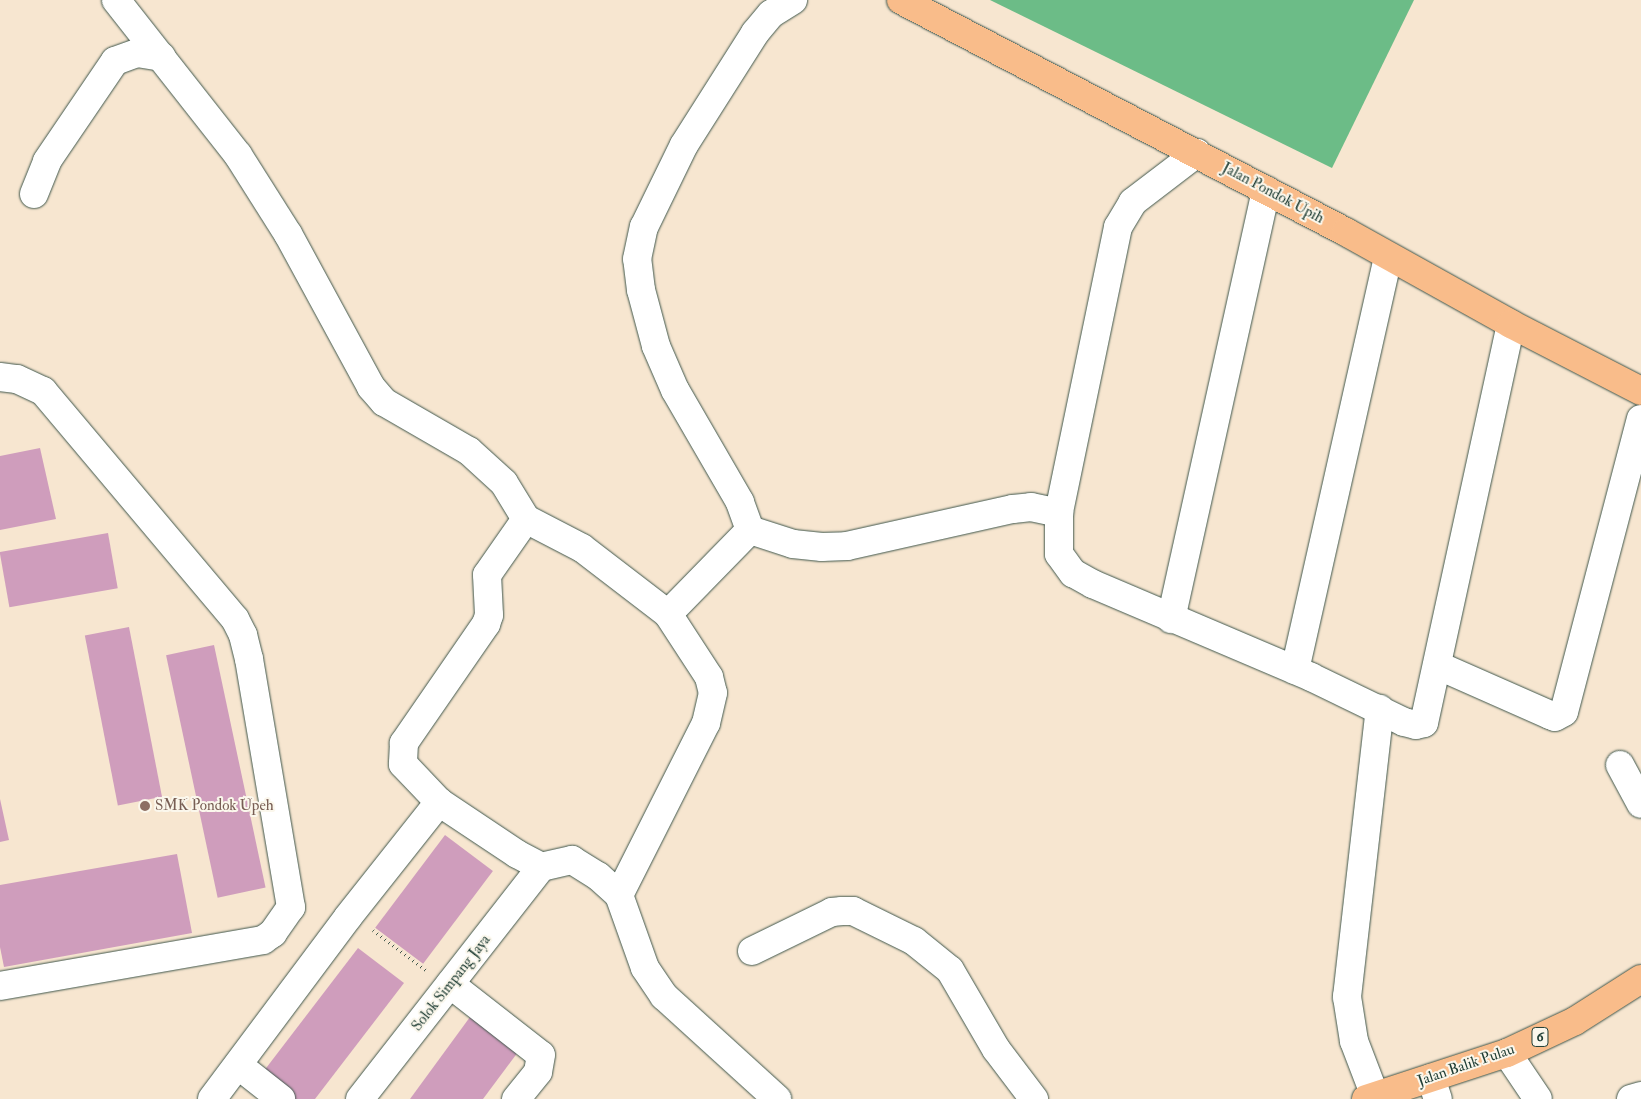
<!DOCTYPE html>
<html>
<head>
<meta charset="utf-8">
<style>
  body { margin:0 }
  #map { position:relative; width:1641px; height:1099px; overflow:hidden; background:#f7e6d0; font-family:"IM FELL Double Pica",serif }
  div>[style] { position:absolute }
  .forest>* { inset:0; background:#6cbc87 }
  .building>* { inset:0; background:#cf9dbc; transform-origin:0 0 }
  .path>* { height:3px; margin-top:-1.5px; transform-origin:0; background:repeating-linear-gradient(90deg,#3f564b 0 1px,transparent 0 5px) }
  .roads { filter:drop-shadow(0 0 1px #3f564b) drop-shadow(0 0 1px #3f564b) }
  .minor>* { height:28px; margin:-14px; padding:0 14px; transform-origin:14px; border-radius:14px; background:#fff }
  .major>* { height:28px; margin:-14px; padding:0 14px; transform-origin:14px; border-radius:14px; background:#f9bc8a }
  .dots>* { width:14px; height:14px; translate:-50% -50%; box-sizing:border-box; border:2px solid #fbf7ec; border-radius:50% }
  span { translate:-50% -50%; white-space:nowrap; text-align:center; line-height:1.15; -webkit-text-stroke:4px #fbf7ec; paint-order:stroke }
  .shield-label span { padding:1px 4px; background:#fbf7ec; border:1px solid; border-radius:4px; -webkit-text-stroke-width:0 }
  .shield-label { font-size:14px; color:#1f3d34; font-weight:700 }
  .street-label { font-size:15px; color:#1f3d34 }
  .education-label { font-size:15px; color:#785e54 }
  .left { translate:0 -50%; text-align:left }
</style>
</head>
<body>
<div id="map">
  <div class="forest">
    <i style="clip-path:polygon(990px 0,1414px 0,1332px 168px)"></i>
  </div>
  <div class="building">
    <i style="clip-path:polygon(40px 448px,56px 519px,0 530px,0 456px)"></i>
    <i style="left:108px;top:533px;width:56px;height:110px;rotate:80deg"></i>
    <i style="left:129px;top:627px;width:173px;height:45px;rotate:79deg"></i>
    <i style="left:214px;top:645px;width:248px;height:49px;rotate:78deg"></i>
    <i style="clip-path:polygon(0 799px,9px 840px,0 842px)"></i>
    <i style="left:445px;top:835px;width:60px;height:116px;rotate:37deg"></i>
    <i style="clip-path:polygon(177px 854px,192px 933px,4px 967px,0 947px,0 885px)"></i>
    <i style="clip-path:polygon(358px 948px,404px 983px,315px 1099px,290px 1099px,260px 1076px)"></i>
    <i style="clip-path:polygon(470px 1017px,518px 1052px,483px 1099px,410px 1099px)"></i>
  </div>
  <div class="path">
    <i style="left:373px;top:930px;width:66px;rotate:37deg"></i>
  </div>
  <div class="roads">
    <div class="minor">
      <i style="left:116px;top:0;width:197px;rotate:51.8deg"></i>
      <i style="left:238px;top:155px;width:93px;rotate:57.7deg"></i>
      <i style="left:288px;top:234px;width:174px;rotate:61.5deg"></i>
      <i style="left:371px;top:387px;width:20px;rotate:49deg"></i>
      <i style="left:384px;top:402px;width:98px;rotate:30deg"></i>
      <i style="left:469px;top:451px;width:47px;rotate:42.4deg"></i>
      <i style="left:504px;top:483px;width:42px;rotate:58.6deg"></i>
      <i style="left:526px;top:519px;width:63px;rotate:27.4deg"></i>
      <i style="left:582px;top:548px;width:108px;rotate:37.5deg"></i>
      <i style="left:668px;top:614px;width:75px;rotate:56.9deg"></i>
      <i style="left:709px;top:677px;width:16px;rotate:76deg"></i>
      <i style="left:713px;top:693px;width:31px;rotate:103deg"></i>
      <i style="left:706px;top:723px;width:193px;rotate:116.8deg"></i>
      <i style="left:1197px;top:153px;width:81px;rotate:142.6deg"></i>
      <i style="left:1133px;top:202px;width:29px;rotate:121deg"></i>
      <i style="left:1118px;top:227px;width:292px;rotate:101.7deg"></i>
      <i style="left:1059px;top:513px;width:41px;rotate:90deg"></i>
      <i style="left:1059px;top:554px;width:24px;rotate:54deg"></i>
      <i style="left:1073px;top:573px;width:23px;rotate:29deg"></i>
      <i style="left:1093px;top:584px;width:237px;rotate:23.1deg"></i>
      <i style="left:1311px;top:677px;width:103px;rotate:25.8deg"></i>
      <i style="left:1404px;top:722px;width:12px;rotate:14deg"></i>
      <i style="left:1416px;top:725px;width:8px;rotate:-14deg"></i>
      <i style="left:1424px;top:723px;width:408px;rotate:-77.7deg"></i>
      <i style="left:34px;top:194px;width:35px;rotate:-68deg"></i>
      <i style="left:47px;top:161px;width:121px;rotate:-55.8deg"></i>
      <i style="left:115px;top:61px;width:23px;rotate:-20deg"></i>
      <i style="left:137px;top:53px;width:25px;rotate:9deg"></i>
      <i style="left:0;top:377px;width:17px;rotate:7deg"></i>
      <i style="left:17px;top:379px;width:29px;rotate:25deg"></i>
      <i style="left:43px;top:391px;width:298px;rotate:49.9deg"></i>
      <i style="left:235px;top:619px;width:18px;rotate:63deg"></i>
      <i style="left:243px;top:635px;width:25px;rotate:76deg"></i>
      <i style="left:249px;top:659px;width:252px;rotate:80.4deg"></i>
      <i style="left:291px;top:907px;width:32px;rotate:125deg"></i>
      <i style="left:273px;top:933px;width:12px;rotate:145deg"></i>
      <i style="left:263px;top:940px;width:267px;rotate:170.1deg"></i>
      <i style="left:526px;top:519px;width:68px;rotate:124.9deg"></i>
      <i style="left:487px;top:575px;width:40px;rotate:87.1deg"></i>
      <i style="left:489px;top:615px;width:9px;rotate:108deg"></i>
      <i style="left:486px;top:624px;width:145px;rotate:124.6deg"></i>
      <i style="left:404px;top:743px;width:21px;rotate:93deg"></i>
      <i style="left:403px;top:764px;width:52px;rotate:46.5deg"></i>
      <i style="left:439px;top:802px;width:94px;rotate:33.7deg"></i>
      <i style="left:517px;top:854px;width:27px;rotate:28deg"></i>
      <i style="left:541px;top:867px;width:32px;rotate:-13deg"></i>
      <i style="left:572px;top:860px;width:31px;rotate:32deg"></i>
      <i style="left:598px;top:876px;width:28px;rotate:42deg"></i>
      <i style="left:619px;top:895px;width:77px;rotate:70.4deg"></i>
      <i style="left:645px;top:968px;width:34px;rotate:56deg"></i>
      <i style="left:664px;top:996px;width:153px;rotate:42.3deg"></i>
      <i style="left:750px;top:530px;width:45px;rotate:18deg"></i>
      <i style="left:793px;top:544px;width:29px;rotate:6deg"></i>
      <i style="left:822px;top:547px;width:25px;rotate:-2deg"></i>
      <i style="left:847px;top:546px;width:170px;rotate:-12.6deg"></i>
      <i style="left:1013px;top:509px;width:18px;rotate:-6deg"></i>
      <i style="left:1031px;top:507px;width:29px;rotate:12deg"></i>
      <i style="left:668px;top:614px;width:117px;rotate:-45.7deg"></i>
      <i style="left:750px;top:530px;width:30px;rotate:-110deg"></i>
      <i style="left:740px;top:502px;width:129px;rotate:-120.1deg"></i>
      <i style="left:675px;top:390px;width:48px;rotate:-113.4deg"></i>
      <i style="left:656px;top:346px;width:58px;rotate:-105deg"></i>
      <i style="left:641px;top:290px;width:31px;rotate:-97deg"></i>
      <i style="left:637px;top:259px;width:33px;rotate:-78deg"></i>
      <i style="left:644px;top:227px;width:91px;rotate:-64deg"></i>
      <i style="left:684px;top:145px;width:133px;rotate:-57.6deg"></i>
      <i style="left:755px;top:33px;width:25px;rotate:-50deg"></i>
      <i style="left:771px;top:14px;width:26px;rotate:-32deg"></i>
      <i style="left:1171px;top:619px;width:439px;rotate:-77.5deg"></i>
      <i style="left:1439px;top:666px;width:121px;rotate:23.8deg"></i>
      <i style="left:1550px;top:715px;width:5px;rotate:22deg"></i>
      <i style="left:1555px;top:717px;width:10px;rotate:-29deg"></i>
      <i style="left:1564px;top:712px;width:303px;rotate:-75.3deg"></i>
      <i style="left:1295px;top:670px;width:423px;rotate:-77.3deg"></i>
      <i style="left:1620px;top:765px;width:44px;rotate:61.7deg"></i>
      <i style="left:752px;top:951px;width:89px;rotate:-26deg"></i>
      <i style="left:832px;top:912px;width:10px;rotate:-6deg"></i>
      <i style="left:842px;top:911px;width:11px"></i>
      <i style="left:853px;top:911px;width:68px;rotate:26.2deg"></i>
      <i style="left:914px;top:941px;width:46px;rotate:38.9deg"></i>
      <i style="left:950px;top:970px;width:91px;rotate:59.8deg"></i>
      <i style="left:996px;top:1049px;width:63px;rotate:52.8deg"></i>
      <i style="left:450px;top:984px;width:115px;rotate:38deg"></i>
      <i style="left:541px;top:1055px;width:17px;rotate:100deg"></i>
      <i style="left:538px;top:1072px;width:35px;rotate:129deg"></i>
      <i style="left:1507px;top:1053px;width:55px;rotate:56deg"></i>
      <i style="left:238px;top:1065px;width:55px;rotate:38.3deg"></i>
      <i style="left:1431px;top:1078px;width:22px;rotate:72deg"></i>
      <i style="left:1375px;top:1096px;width:59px;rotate:-110.9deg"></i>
      <i style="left:1354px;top:1041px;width:45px;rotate:-99deg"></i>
      <i style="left:1347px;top:997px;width:290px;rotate:-83.5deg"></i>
      <i style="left:212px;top:1099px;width:227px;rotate:-53.2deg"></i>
      <i style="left:348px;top:917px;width:147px;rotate:-51.6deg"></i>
      <i style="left:360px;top:1099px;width:294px;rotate:-52deg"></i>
      <i style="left:1631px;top:1099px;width:10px;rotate:-17deg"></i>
    </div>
    <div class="major">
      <i style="left:901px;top:0;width:502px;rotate:27.54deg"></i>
      <i style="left:1346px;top:232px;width:189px;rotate:29.1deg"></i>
      <i style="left:1511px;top:324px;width:146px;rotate:27.3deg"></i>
      <i style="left:1366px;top:1099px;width:148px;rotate:-18.1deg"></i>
      <i style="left:1507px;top:1053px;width:75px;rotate:-25.2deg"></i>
      <i style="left:1575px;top:1021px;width:78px;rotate:-32.5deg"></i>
    </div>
  </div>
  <div class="dots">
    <i style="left:145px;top:806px;background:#8d6e63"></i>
  </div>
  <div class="shield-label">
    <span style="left:1540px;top:1037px">6</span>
  </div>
  <div class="street-label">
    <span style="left:1273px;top:193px;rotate:28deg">Jalan Pondok Upih</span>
    <span style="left:451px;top:983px;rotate:-52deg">Solok Simpang Jaya</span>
    <span style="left:1466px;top:1065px;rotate:-19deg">Jalan Balik Pulau</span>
  </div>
  <div class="education-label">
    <span class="left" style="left:155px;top:806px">SMK Pondok Upeh</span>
  </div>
</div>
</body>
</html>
